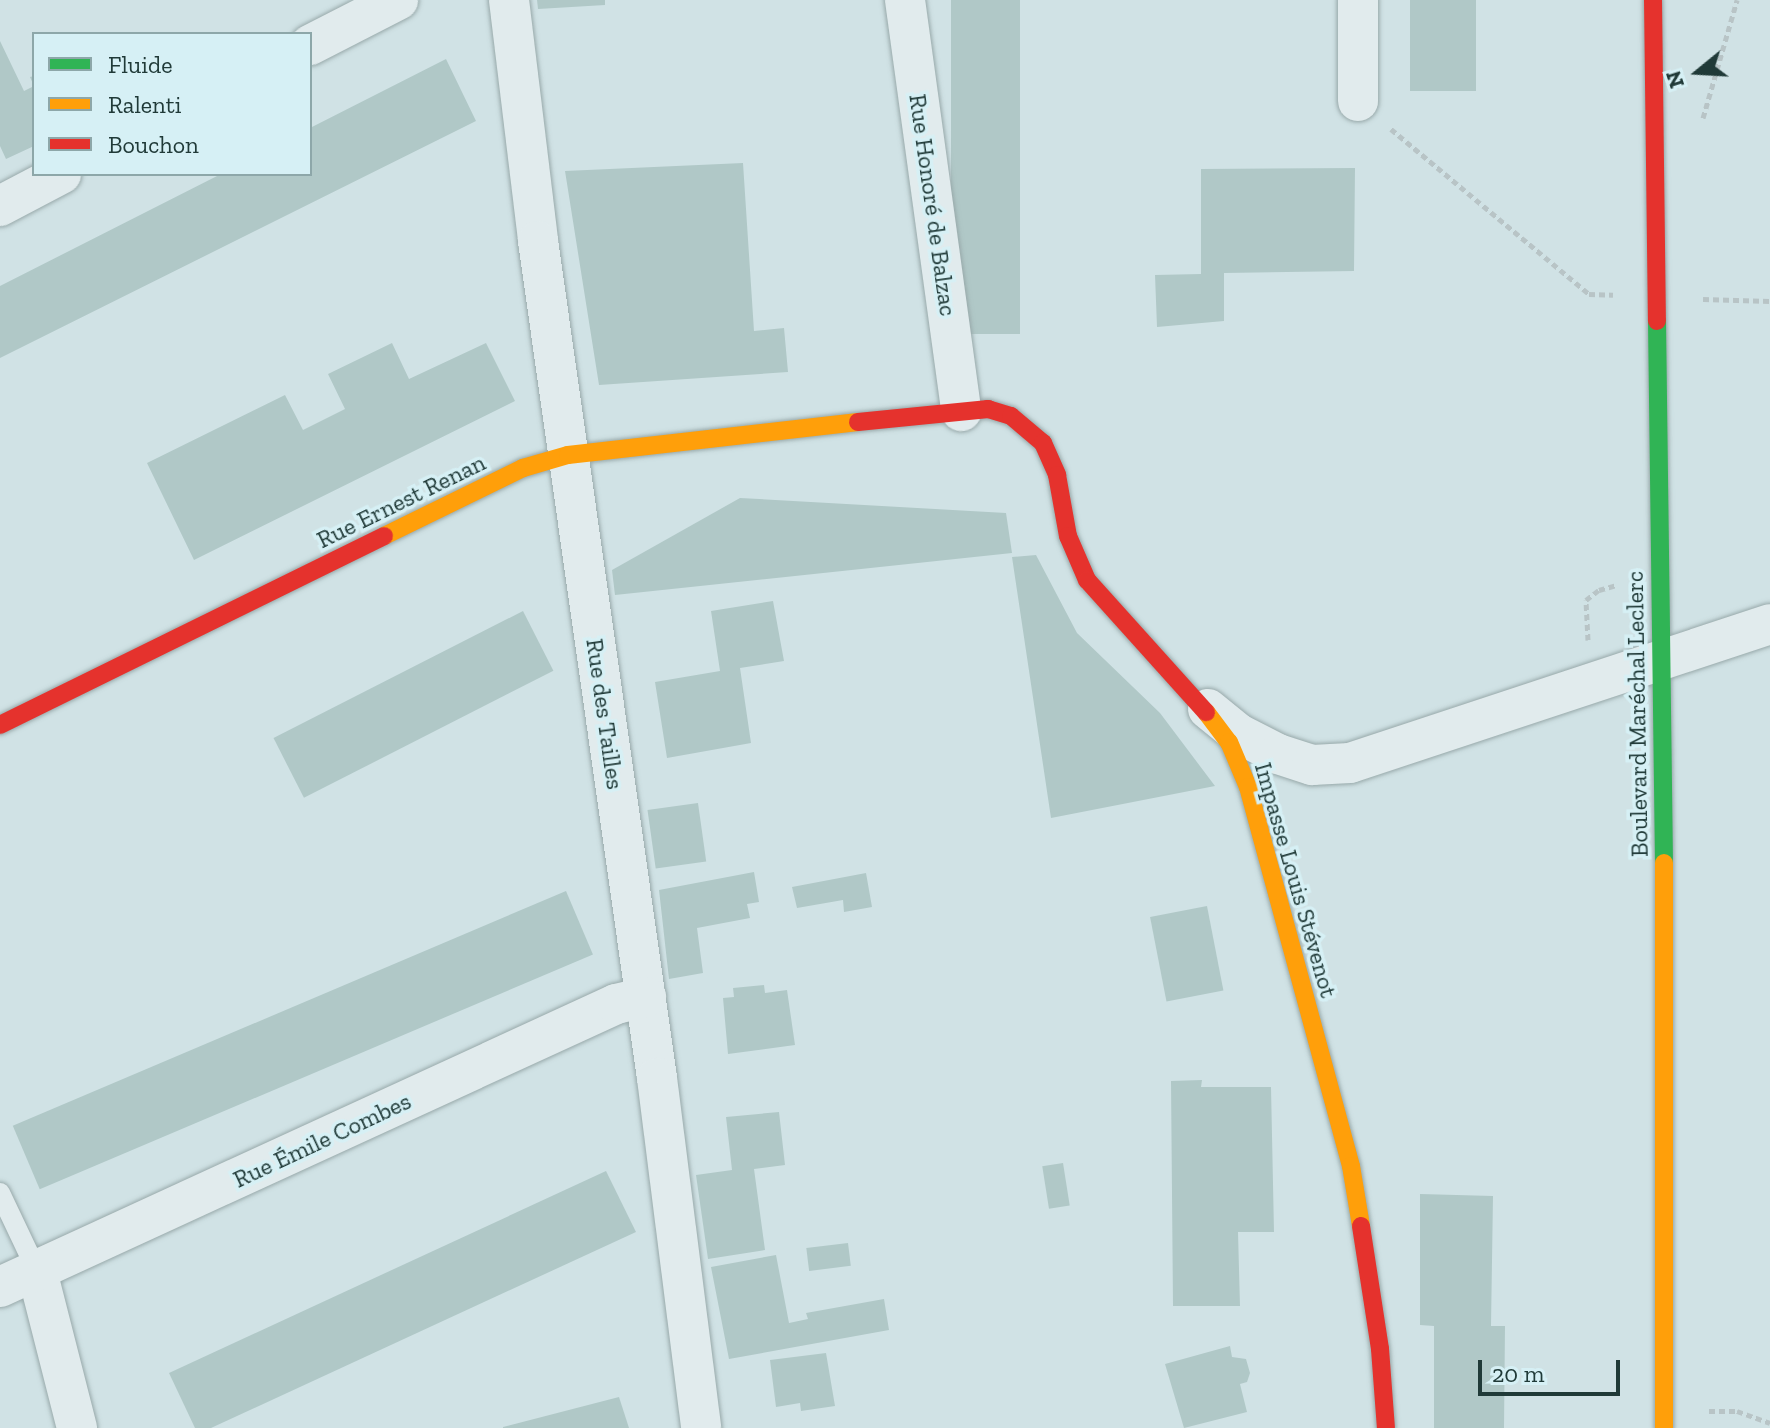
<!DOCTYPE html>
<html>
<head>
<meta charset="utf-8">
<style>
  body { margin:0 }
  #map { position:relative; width:1770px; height:1428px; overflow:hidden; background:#d0e2e5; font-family:"Zilla Slab",serif }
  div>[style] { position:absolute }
  .building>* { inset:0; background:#b0c8c7; transform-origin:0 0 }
  .path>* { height:5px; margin-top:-2.5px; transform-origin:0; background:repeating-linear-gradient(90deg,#b8c4c6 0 6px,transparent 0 10px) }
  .roads { filter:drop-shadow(0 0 2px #98a9aa) drop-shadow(0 0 2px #98a9aa) }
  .lane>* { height:20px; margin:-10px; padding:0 10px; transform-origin:10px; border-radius:10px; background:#e1ebed }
  .street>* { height:40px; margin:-20px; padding:0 20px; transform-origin:20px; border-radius:20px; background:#e1ebed }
  .fast>* { height:18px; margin:-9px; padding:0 9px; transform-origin:9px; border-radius:9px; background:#30b455 }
  .slow>* { height:18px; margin:-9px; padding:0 9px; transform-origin:9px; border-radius:9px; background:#ff9f0a }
  .jam>* { height:18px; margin:-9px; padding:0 9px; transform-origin:9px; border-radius:9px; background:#e5322d }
  span { translate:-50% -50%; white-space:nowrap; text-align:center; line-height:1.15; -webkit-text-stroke:7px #d6f0f5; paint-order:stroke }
  .street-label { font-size:24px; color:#203a38 }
  .legend { position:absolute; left:32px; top:32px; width:280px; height:144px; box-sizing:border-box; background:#d6f0f5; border:2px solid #8da7a9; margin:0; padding:10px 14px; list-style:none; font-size:24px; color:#203a38 }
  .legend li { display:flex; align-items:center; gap:16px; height:40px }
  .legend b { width:40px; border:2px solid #8da7a9 }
  .north { position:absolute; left:1658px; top:32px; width:80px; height:80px; -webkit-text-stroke:6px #d6f0f5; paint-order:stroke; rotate:252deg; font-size:22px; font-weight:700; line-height:32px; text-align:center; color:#203a38 }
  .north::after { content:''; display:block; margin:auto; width:28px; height:36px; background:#203a38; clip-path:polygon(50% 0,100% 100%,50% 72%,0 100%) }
  .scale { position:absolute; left:1478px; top:1360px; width:142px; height:36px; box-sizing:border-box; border:4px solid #203a38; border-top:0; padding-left:10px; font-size:24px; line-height:28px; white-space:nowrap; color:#203a38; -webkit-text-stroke:6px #d6f0f5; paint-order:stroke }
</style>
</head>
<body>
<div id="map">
  <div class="building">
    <i style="clip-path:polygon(537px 0,605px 0,605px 5px,538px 9px)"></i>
    <i style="left:951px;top:0;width:69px;height:334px"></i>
    <i style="left:1410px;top:0;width:66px;height:91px"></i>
    <i style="clip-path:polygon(0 41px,24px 91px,34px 86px,30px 77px,34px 76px,34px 146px,6px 159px,0 146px)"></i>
    <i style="clip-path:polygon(446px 59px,476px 121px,0 358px,0 286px,221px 174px,310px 174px,310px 128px)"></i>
    <i style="clip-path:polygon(743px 163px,754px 331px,784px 328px,788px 372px,599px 385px,565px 171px)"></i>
    <i style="clip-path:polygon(1355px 168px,1354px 271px,1224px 273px,1224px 321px,1157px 327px,1155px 275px,1201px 274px,1201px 169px)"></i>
    <i style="clip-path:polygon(392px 343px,409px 379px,486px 343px,515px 401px,194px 560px,147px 463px,285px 395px,303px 430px,345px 409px,328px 374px)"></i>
    <i style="clip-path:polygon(740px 498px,1006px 513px,1012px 553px,615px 595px,612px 570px)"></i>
    <i style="clip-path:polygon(1036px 555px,1077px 633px,1160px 713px,1215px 786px,1051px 818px,1012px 557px)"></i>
    <i style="clip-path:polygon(773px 601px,784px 661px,740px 668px,751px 743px,667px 758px,655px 682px,720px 671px,711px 611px)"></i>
    <i style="left:523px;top:611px;width:67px;height:280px;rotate:63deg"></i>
    <i style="left:698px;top:803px;width:59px;height:51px;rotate:82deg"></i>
    <i style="clip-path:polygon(754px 872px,759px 902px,747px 904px,750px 918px,697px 928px,703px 973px,669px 979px,659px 890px)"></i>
    <i style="clip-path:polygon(866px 873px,872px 907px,844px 912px,843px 900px,797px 908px,792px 887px)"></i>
    <i style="left:566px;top:891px;width:69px;height:601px;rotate:67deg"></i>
    <i style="left:1207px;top:906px;width:86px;height:58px;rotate:79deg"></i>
    <i style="clip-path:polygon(764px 985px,765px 993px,787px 990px,795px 1045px,728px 1054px,723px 998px,734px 997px,733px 988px)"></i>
    <i style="clip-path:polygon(1202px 1080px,1201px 1087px,1271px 1087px,1274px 1232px,1238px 1232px,1240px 1306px,1173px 1306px,1171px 1081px)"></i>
    <i style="clip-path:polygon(779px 1112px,785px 1165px,754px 1169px,765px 1250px,708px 1259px,696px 1175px,732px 1170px,726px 1117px)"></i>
    <i style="left:1063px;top:1163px;width:43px;height:21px;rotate:81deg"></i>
    <i style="clip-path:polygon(606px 1171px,636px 1232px,211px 1428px,195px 1428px,169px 1373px)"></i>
    <i style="clip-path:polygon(1420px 1194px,1493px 1196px,1491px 1326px,1505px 1326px,1504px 1428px,1434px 1428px,1434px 1326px,1420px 1325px)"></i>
    <i style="left:848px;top:1243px;width:23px;height:42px;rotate:83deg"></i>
    <i style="clip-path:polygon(776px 1255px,789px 1323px,808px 1319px,806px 1313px,884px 1299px,889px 1330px,729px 1359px,711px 1267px)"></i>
    <i style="clip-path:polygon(1230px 1346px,1232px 1357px,1246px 1359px,1250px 1373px,1247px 1382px,1240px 1384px,1247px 1412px,1184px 1428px,1165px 1364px)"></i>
    <i style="clip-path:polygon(826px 1353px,835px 1406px,801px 1411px,800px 1403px,776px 1407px,770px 1360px)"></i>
    <i style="clip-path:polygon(619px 1397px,629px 1428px,503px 1428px,503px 1427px)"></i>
  </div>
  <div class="path">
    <i style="left:1703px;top:118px;width:123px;rotate:-73.9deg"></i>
    <i style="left:1391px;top:129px;width:258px;rotate:39.8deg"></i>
    <i style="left:1589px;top:294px;width:24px;rotate:2deg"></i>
    <i style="left:1703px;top:299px;width:67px;rotate:1.7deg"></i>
    <i style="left:1588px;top:640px;width:40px;rotate:-92.9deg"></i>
    <i style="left:1586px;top:600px;width:16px;rotate:-38deg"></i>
    <i style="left:1599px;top:590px;width:18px;rotate:-16deg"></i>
    <i style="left:1709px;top:1411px;width:28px"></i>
    <i style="left:1737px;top:1411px;width:35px;rotate:20deg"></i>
  </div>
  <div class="roads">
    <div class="lane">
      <i style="left:0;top:1193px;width:86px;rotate:64.6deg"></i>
    </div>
    <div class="street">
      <i style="left:509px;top:0;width:243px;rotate:83.1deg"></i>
      <i style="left:538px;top:241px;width:845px;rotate:81.91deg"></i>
      <i style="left:657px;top:1078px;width:353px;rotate:82.8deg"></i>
      <i style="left:905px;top:0;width:415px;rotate:82.2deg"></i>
      <i style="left:310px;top:45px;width:99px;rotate:-27.1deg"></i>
      <i style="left:1358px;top:101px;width:101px;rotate:-90deg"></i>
      <i style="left:0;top:206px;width:69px;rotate:-27.7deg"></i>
      <i style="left:1208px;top:709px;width:40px;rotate:39deg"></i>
      <i style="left:1239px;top:734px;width:44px;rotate:27.1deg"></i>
      <i style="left:1278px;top:754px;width:36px;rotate:18deg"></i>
      <i style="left:1312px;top:765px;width:38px;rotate:-3deg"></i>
      <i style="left:1350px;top:763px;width:442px;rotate:-18.3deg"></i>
      <i style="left:37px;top:1271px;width:162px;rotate:75.7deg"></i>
      <i style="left:0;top:1287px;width:678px;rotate:-24.67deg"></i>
      <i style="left:616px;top:1004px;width:31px;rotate:-13deg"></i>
    </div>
    <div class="fast">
      <i style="left:1657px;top:321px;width:542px;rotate:89.26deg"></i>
    </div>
    <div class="slow">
      <i style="left:384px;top:536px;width:155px;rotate:-26.1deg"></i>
      <i style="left:523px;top:468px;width:47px;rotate:-16.1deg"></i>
      <i style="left:568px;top:455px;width:292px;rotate:-6.5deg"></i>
      <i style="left:1206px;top:712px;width:38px;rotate:53deg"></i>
      <i style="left:1229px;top:742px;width:49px;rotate:67.1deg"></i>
      <i style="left:1248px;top:787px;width:393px;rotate:74.8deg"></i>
      <i style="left:1351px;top:1166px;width:61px;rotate:80.5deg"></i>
      <i style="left:1664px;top:863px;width:565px;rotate:90deg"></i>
    </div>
    <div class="jam">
      <i style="left:1653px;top:0;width:321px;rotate:89.3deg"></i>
      <i style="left:858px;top:422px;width:131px;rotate:-5.7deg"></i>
      <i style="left:988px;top:409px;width:24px;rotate:17deg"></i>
      <i style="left:1011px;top:416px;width:42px;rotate:40.2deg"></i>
      <i style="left:1043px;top:443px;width:35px;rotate:66deg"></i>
      <i style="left:1057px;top:475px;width:62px;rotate:79.8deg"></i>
      <i style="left:1068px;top:536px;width:48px;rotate:66.6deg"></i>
      <i style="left:1087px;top:580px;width:178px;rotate:48deg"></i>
      <i style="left:0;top:725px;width:428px;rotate:-26.2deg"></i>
      <i style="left:1361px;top:1226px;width:124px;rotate:81.2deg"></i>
      <i style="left:1380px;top:1349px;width:79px;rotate:85.7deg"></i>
    </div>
  </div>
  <div class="street-label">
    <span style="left:933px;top:205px;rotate:82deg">Rue Honoré de Balzac</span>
    <span style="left:401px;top:501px;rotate:-26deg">Rue Ernest Renan</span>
    <span style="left:605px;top:714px;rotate:82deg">Rue des Tailles</span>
    <span style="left:1637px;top:714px;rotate:-91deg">Boulevard Maréchal Leclerc</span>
    <span style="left:1296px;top:880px;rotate:74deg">Impasse Louis Stévenot</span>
    <span style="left:322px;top:1140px;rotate:-25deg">Rue Émile Combes</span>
  </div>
  <ul class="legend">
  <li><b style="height:10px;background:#30b455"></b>Fluide</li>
  <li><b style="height:10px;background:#ff9f0a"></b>Ralenti</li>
  <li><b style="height:10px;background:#e5322d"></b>Bouchon</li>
  </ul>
  <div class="north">N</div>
  <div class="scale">20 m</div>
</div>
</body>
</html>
